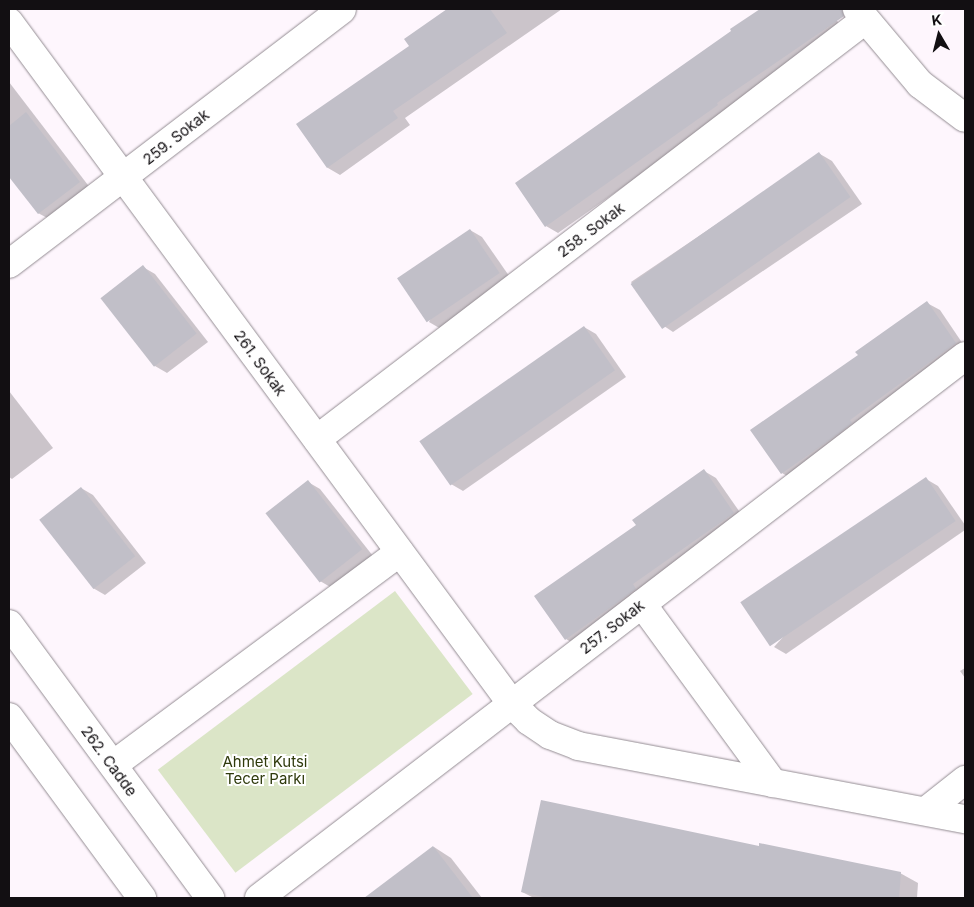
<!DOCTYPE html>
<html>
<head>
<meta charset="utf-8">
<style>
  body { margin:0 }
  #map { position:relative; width:974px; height:907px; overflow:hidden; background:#fef6fd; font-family:Inter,sans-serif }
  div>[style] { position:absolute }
  .green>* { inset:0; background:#dbe5c7; transform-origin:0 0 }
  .shadow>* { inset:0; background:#0003 }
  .building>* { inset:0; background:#c1bfc8; transform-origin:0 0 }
  .roads { filter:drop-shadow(0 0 1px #948d93) drop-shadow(0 0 1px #948d93) }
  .street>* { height:28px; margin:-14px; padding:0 14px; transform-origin:14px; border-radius:14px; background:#fff }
  .secondary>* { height:28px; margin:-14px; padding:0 14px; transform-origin:14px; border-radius:14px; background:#fff }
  span { translate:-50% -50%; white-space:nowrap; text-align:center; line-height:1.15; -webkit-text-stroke:4px #fff; paint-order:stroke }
  .street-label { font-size:15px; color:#120f12 }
  .park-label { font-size:15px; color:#2f3a0c }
  .frame { position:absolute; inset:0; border:10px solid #120f12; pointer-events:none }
  .north { position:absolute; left:914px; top:10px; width:50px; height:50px; -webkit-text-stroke:4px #fff; paint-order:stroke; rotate:352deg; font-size:14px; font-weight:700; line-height:20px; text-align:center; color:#120f12 }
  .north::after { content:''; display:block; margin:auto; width:18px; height:22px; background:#120f12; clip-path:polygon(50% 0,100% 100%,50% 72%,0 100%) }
</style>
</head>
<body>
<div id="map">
  <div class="green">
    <i style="left:395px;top:591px;width:129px;height:297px;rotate:53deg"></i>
  </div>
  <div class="shadow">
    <i style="clip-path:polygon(449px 9px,562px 9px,405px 118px,410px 125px,340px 175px,328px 168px,298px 125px,411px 46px,406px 39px)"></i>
    <i style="clip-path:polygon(762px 9px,829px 9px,844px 31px,558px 233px,546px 226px,733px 32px,732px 30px)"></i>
    <i style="clip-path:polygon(9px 82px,91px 189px,51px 220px,38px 213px,9px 175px)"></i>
    <i style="clip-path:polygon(820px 154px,832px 161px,862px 204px,673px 332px,661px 324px,631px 282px)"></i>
    <i style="clip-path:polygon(470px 230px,482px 237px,512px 280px,441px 329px,429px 322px)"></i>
    <i style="clip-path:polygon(143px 267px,155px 274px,208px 342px,167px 373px,155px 366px)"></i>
    <i style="clip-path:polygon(927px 303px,940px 310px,965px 347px,794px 480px,782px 473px,859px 355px)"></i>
    <i style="clip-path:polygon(584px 327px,596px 334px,626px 377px,463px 491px,451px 484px)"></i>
    <i style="clip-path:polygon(9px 391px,53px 448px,12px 479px,9px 477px)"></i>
    <i style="clip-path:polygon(704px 471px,716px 478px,746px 521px,578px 646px,566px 639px,637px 525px)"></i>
    <i style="clip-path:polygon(926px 479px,938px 486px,965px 525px,965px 530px,786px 654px,774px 647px)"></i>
    <i style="clip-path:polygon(308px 482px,320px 489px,373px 556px,332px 588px,320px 581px)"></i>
    <i style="clip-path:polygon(81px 488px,93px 495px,146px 563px,105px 595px,93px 588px)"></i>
    <i style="clip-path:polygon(965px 668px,965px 678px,960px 671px)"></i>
    <i style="clip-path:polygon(434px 847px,451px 858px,482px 898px,366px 898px)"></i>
    <i style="clip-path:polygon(760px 848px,900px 873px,918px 883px,917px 898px,534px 898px,522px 892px)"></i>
  </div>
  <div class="building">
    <i style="clip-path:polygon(447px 9px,490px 9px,507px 33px,393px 111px,398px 118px,327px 168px,296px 124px,409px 46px,404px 39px)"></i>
    <i style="clip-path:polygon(760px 9px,842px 9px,844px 16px,717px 103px,718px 105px,545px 227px,515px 183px,731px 31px,730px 29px)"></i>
    <i style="clip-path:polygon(26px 112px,80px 182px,38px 214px,9px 177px,9px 126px)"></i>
    <i style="left:819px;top:152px;width:55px;height:230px;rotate:55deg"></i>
    <i style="left:470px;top:229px;width:53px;height:88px;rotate:56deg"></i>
    <i style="left:143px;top:265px;width:87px;height:54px;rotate:52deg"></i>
    <i style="clip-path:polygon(927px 301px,956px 343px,850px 420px,852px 423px,841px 432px,781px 474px,750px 430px,858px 355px,855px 352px)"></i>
    <i style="left:584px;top:326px;width:54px;height:201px;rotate:55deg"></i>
    <i style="clip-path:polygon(704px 469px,734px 513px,633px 584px,636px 589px,565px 640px,534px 596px,636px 525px,632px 520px)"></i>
    <i style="left:926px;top:477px;width:53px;height:224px;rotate:56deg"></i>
    <i style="left:308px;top:480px;width:88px;height:54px;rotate:52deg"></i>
    <i style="left:81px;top:487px;width:88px;height:53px;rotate:52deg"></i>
    <i style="clip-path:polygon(541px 800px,759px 846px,759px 843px,901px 872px,899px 898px,548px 898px,521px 892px)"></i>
    <i style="clip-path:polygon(433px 846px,473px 898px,364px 898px)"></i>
  </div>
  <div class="roads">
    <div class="street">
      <i style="left:857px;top:9px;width:98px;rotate:50deg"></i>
      <i style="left:920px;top:84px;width:56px;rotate:37.1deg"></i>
      <i style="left:9px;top:22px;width:847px;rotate:53.59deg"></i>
      <i style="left:512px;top:704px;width:24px;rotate:45deg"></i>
      <i style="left:529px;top:721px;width:25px;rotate:34deg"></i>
      <i style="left:550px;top:735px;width:30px;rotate:21deg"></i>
      <i style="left:578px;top:746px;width:394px;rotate:10.7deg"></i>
      <i style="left:9px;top:264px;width:419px;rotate:-37.4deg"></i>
      <i style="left:317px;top:439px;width:690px;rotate:-37.4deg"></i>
      <i style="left:642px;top:604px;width:222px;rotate:53.8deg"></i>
      <i style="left:113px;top:765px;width:357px;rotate:-36.6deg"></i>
      <i style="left:926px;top:811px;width:50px;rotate:-38.5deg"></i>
      <i style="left:259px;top:898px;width:890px;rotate:-37.51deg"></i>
    </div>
    <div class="secondary">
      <i style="left:9px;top:624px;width:340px;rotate:53.7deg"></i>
      <i style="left:9px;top:717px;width:225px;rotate:53.7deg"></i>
    </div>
  </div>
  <div class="street-label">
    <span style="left:176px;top:137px;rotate:-38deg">259. Sokak</span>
    <span style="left:591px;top:230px;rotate:-37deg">258. Sokak</span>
    <span style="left:260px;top:363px;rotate:54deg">261. Sokak</span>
    <span style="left:612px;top:627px;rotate:-38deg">257. Sokak</span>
    <span style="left:109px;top:761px;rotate:54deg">262. Cadde</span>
  </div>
  <div class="park-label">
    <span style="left:265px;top:770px">Ahmet Kutsi<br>Tecer Parkı</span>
  </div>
  <div class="frame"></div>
  <div class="north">K</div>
</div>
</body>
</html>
